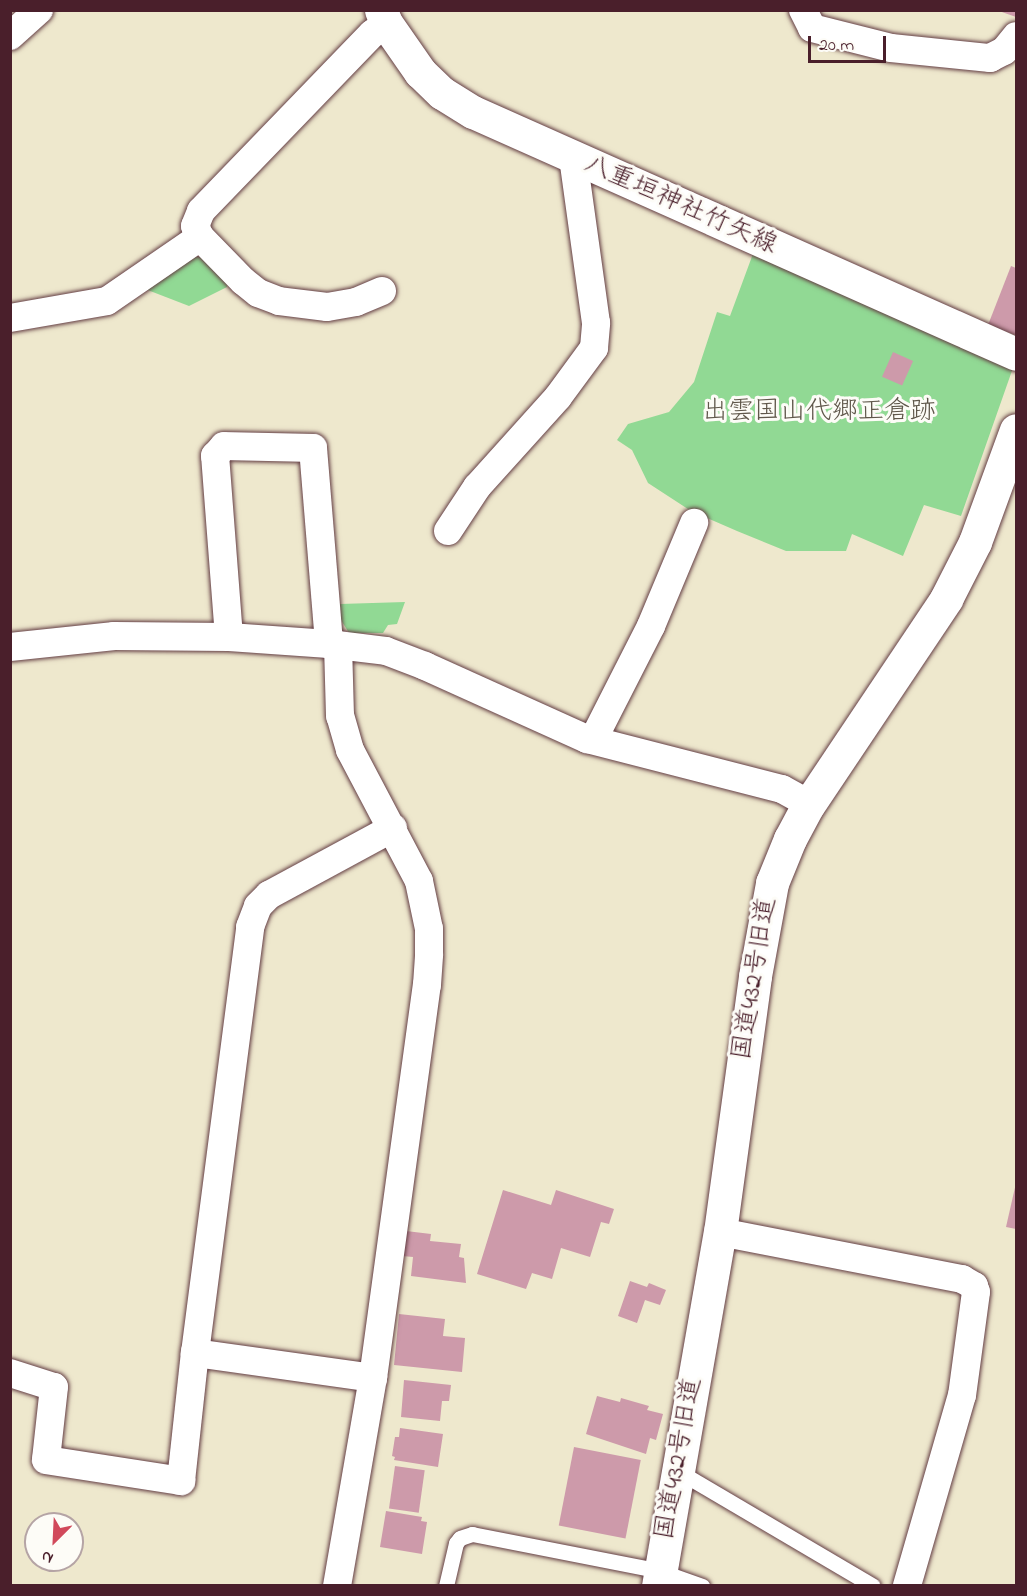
<!DOCTYPE html>
<html>
<head>
<meta charset="utf-8">
<style>
  body { margin:0 }
  #map { position:relative; width:1027px; height:1596px; overflow:hidden; background:#eee8cd; font-family:"Indie Flower","Klee One",sans-serif }
  div>[style] { position:absolute }
  .green>* { inset:0; background:#91d994 }
  .building>* { inset:0; background:#cd9aaa; transform-origin:0 0 }
  .roads { filter:drop-shadow(0 0 2px #633d43) drop-shadow(0 0 2px #633d43) }
  .service>* { height:15px; margin:-7.5px; padding:0 7.5px; transform-origin:7.5px; border-radius:7.5px; background:#fff }
  .minor>* { height:28px; margin:-14px; padding:0 14px; transform-origin:14px; border-radius:14px; background:#fff }
  .tertiary>* { height:33px; margin:-16.5px; padding:0 16.5px; transform-origin:16.5px; border-radius:16.5px; background:#fff }
  .secondary>* { height:33px; margin:-16.5px; padding:0 16.5px; transform-origin:16.5px; border-radius:16.5px; background:#fff }
  span { translate:-50% -50%; white-space:nowrap; text-align:center; line-height:1.15; -webkit-text-stroke:6px #fdfcf7; paint-order:stroke }
  .street-label { font-size:26px; color:#4a1f2b }
  .park-label { font-size:26px; color:#5f574a }
  .frame { position:absolute; inset:0; border:12px solid #4a1f2b; pointer-events:none }
  .north { position:absolute; left:24px; top:1512px; width:60px; height:60px; box-sizing:border-box; background:#fdfcf7; border:2px solid #b5a4a5; border-radius:50%; rotate:204deg; font-size:16px; font-weight:700; line-height:24px; text-align:center; color:#4a1f2b }
  .north::after { content:''; display:block; margin:auto; width:21px; height:27px; background:#d1495b; clip-path:polygon(50% 0,100% 100%,50% 72%,0 100%) }
  .scale { position:absolute; left:808px; top:36px; width:78px; height:27px; box-sizing:border-box; border:3px solid #4a1f2b; border-top:0; padding-left:8px; font-size:18px; line-height:21px; white-space:nowrap; color:#4a1f2b; -webkit-text-stroke:4px #fdfcf7; paint-order:stroke }
</style>
</head>
<body>
<div id="map">
  <div class="green">
    <i style="clip-path:polygon(754px 251px,1014px 365px,961px 516px,924px 505px,903px 556px,852px 534px,846px 551px,786px 551px,737px 531px,691px 511px,648px 483px,632px 450px,617px 440px,628px 424px,669px 412px,694px 382px,717px 312px,730px 316px)"></i>
    <i style="clip-path:polygon(193px 256px,208px 258px,228px 277px,227px 287px,189px 306px,145px 289px)"></i>
    <i style="clip-path:polygon(405px 602px,397px 624px,388px 625px,383px 633px,349px 633px,341px 620px,340px 604px)"></i>
  </div>
  <div class="building">
    <i style="clip-path:polygon(999px 10px,1016px 10px,1016px 17px,999px 11px)"></i>
    <i style="clip-path:polygon(1011px 266px,1016px 268px,1016px 335px,988px 325px)"></i>
    <i style="left:893px;top:352px;width:22px;height:27px;rotate:24deg"></i>
    <i style="clip-path:polygon(1016px 1183px,1016px 1229px,1006px 1227px)"></i>
    <i style="clip-path:polygon(503px 1190px,551px 1205px,556px 1190px,614px 1209px,609px 1224px,601px 1222px,590px 1257px,561px 1248px,552px 1279px,532px 1273px,526px 1289px,477px 1274px)"></i>
    <i style="clip-path:polygon(406px 1231px,431px 1234px,430px 1241px,461px 1244px,459px 1257px,464px 1258px,466px 1283px,411px 1276px,413px 1257px,402px 1256px)"></i>
    <i style="clip-path:polygon(630px 1281px,647px 1287px,649px 1283px,666px 1290px,660px 1305px,645px 1300px,637px 1323px,618px 1316px)"></i>
    <i style="clip-path:polygon(399px 1314px,445px 1319px,443px 1336px,465px 1338px,462px 1372px,394px 1365px)"></i>
    <i style="clip-path:polygon(404px 1380px,451px 1385px,449px 1401px,442px 1401px,440px 1421px,401px 1417px)"></i>
    <i style="clip-path:polygon(597px 1396px,620px 1402px,621px 1398px,649px 1406px,647px 1410px,663px 1414px,656px 1440px,650px 1438px,646px 1454px,586px 1434px)"></i>
    <i style="clip-path:polygon(400px 1428px,443px 1434px,438px 1467px,394px 1460px,395px 1457px,392px 1456px,395px 1437px,399px 1437px)"></i>
    <i style="left:574px;top:1447px;width:68px;height:80px;rotate:11deg"></i>
    <i style="left:395px;top:1466px;width:30px;height:43px;rotate:8deg"></i>
    <i style="clip-path:polygon(386px 1511px,422px 1517px,421px 1521px,427px 1522px,422px 1554px,380px 1547px)"></i>
  </div>
  <div class="roads">
    <div class="service">
      <i style="left:678px;top:1471px;width:226px;rotate:30.5deg"></i>
      <i style="left:446px;top:1586px;width:44px;rotate:-76.9deg"></i>
      <i style="left:456px;top:1543px;width:6px;rotate:-51deg"></i>
      <i style="left:460px;top:1538px;width:13px;rotate:-18deg"></i>
      <i style="left:472px;top:1534px;width:192px;rotate:11.1deg"></i>
      <i style="left:660px;top:1571px;width:45px;rotate:19.7deg"></i>
    </div>
    <div class="minor">
      <i style="left:803px;top:10px;width:20px;rotate:63deg"></i>
      <i style="left:812px;top:28px;width:81px;rotate:14.2deg"></i>
      <i style="left:891px;top:48px;width:100px;rotate:5.8deg"></i>
      <i style="left:990px;top:58px;width:16px;rotate:-27deg"></i>
      <i style="left:1004px;top:51px;width:19px;rotate:-51deg"></i>
      <i style="left:10px;top:36px;width:39px;rotate:-42deg"></i>
      <i style="left:382px;top:291px;width:28px;rotate:157deg"></i>
      <i style="left:356px;top:302px;width:29px;rotate:170deg"></i>
      <i style="left:327px;top:307px;width:48px;rotate:-172.9deg"></i>
      <i style="left:279px;top:301px;width:22px;rotate:-159deg"></i>
      <i style="left:258px;top:293px;width:19px;rotate:-141deg"></i>
      <i style="left:243px;top:281px;width:62px;rotate:-134.3deg"></i>
      <i style="left:200px;top:237px;width:12px;rotate:-114deg"></i>
      <i style="left:195px;top:226px;width:16px;rotate:-68deg"></i>
      <i style="left:201px;top:211px;width:246px;rotate:-46deg"></i>
      <i style="left:372px;top:34px;width:18px;rotate:-38deg"></i>
      <i style="left:10px;top:318px;width:98px;rotate:-9.9deg"></i>
      <i style="left:107px;top:301px;width:113px;rotate:-34.5deg"></i>
      <i style="left:448px;top:531px;width:53px;rotate:-56.6deg"></i>
      <i style="left:477px;top:487px;width:121px;rotate:-48deg"></i>
      <i style="left:558px;top:397px;width:61px;rotate:-53.7deg"></i>
      <i style="left:594px;top:348px;width:25px;rotate:-85deg"></i>
      <i style="left:596px;top:323px;width:167px;rotate:-97.9deg"></i>
      <i style="left:229px;top:637px;width:182px;rotate:-94.4deg"></i>
      <i style="left:215px;top:456px;width:13px;rotate:-48deg"></i>
      <i style="left:224px;top:446px;width:89px;rotate:1.3deg"></i>
      <i style="left:313px;top:448px;width:197px;rotate:85.3deg"></i>
      <i style="left:10px;top:647px;width:105px;rotate:-6deg"></i>
      <i style="left:114px;top:636px;width:115px;rotate:0.5deg"></i>
      <i style="left:229px;top:637px;width:100px;rotate:4deg"></i>
      <i style="left:329px;top:644px;width:57px;rotate:7deg"></i>
      <i style="left:386px;top:651px;width:42px;rotate:21deg"></i>
      <i style="left:425px;top:666px;width:178px;rotate:24.3deg"></i>
      <i style="left:587px;top:739px;width:201px;rotate:14.4deg"></i>
      <i style="left:782px;top:789px;width:31px;rotate:29deg"></i>
      <i style="left:593px;top:740px;width:128px;rotate:-63deg"></i>
      <i style="left:651px;top:626px;width:112px;rotate:-67.3deg"></i>
      <i style="left:720px;top:1232px;width:247px;rotate:11deg"></i>
      <i style="left:962px;top:1279px;width:14px;rotate:30deg"></i>
      <i style="left:974px;top:1286px;width:6px;rotate:72deg"></i>
      <i style="left:976px;top:1292px;width:104px;rotate:97.7deg"></i>
      <i style="left:962px;top:1395px;width:199px;rotate:106.1deg"></i>
      <i style="left:10px;top:1373px;width:46px;rotate:17.7deg"></i>
      <i style="left:54px;top:1387px;width:73px;rotate:96.3deg"></i>
      <i style="left:46px;top:1460px;width:137px;rotate:8.8deg"></i>
      <i style="left:181px;top:1481px;width:129px;rotate:-83.8deg"></i>
      <i style="left:373px;top:1378px;width:180px;rotate:-172deg"></i>
      <i style="left:195px;top:1353px;width:430px;rotate:-82.6deg"></i>
      <i style="left:250px;top:927px;width:22px;rotate:-69deg"></i>
      <i style="left:258px;top:906px;width:16px;rotate:-45deg"></i>
      <i style="left:269px;top:895px;width:141px;rotate:-28.4deg"></i>
      <i style="left:337px;top:1586px;width:211px;rotate:-80.2deg"></i>
      <i style="left:373px;top:1378px;width:397px;rotate:-82.2deg"></i>
      <i style="left:427px;top:985px;width:31px;rotate:-86deg"></i>
      <i style="left:429px;top:954px;width:25px;rotate:-90deg"></i>
      <i style="left:429px;top:929px;width:49px;rotate:-101.8deg"></i>
      <i style="left:419px;top:881px;width:148px;rotate:-117.8deg"></i>
      <i style="left:350px;top:750px;width:35px;rotate:-106deg"></i>
      <i style="left:340px;top:716px;width:71px;rotate:-91.6deg"></i>
    </div>
    <div class="tertiary">
      <i style="left:658px;top:1586px;width:359px;rotate:-80.1deg"></i>
      <i style="left:720px;top:1232px;width:258px;rotate:-82.2deg"></i>
      <i style="left:755px;top:976px;width:95px;rotate:-79.6deg"></i>
      <i style="left:772px;top:883px;width:48px;rotate:-67.8deg"></i>
      <i style="left:790px;top:839px;width:40px;rotate:-62deg"></i>
      <i style="left:809px;top:804px;width:247px;rotate:-56.2deg"></i>
      <i style="left:946px;top:599px;width:64px;rotate:-63deg"></i>
      <i style="left:975px;top:542px;width:119px;rotate:-69.9deg"></i>
    </div>
    <div class="secondary">
      <i style="left:381px;top:10px;width:14px;rotate:69deg"></i>
      <i style="left:386px;top:23px;width:60px;rotate:55.2deg"></i>
      <i style="left:420px;top:72px;width:30px;rotate:44deg"></i>
      <i style="left:442px;top:93px;width:36px;rotate:32deg"></i>
      <i style="left:473px;top:112px;width:594px;rotate:24.02deg"></i>
    </div>
  </div>
  <div class="street-label">
    <span style="left:680px;top:206px;rotate:24deg">八重垣神社竹矢線</span>
    <span style="left:756px;top:979px;rotate:-81deg">国道432号旧道</span>
    <span style="left:680px;top:1459px;rotate:-80deg">国道432号旧道</span>
  </div>
  <div class="park-label">
    <span style="left:819px;top:413px">出雲国山代郷正倉跡</span>
  </div>
  <div class="frame"></div>
  <div class="north">N</div>
  <div class="scale">20 m</div>
</div>
</body>
</html>
